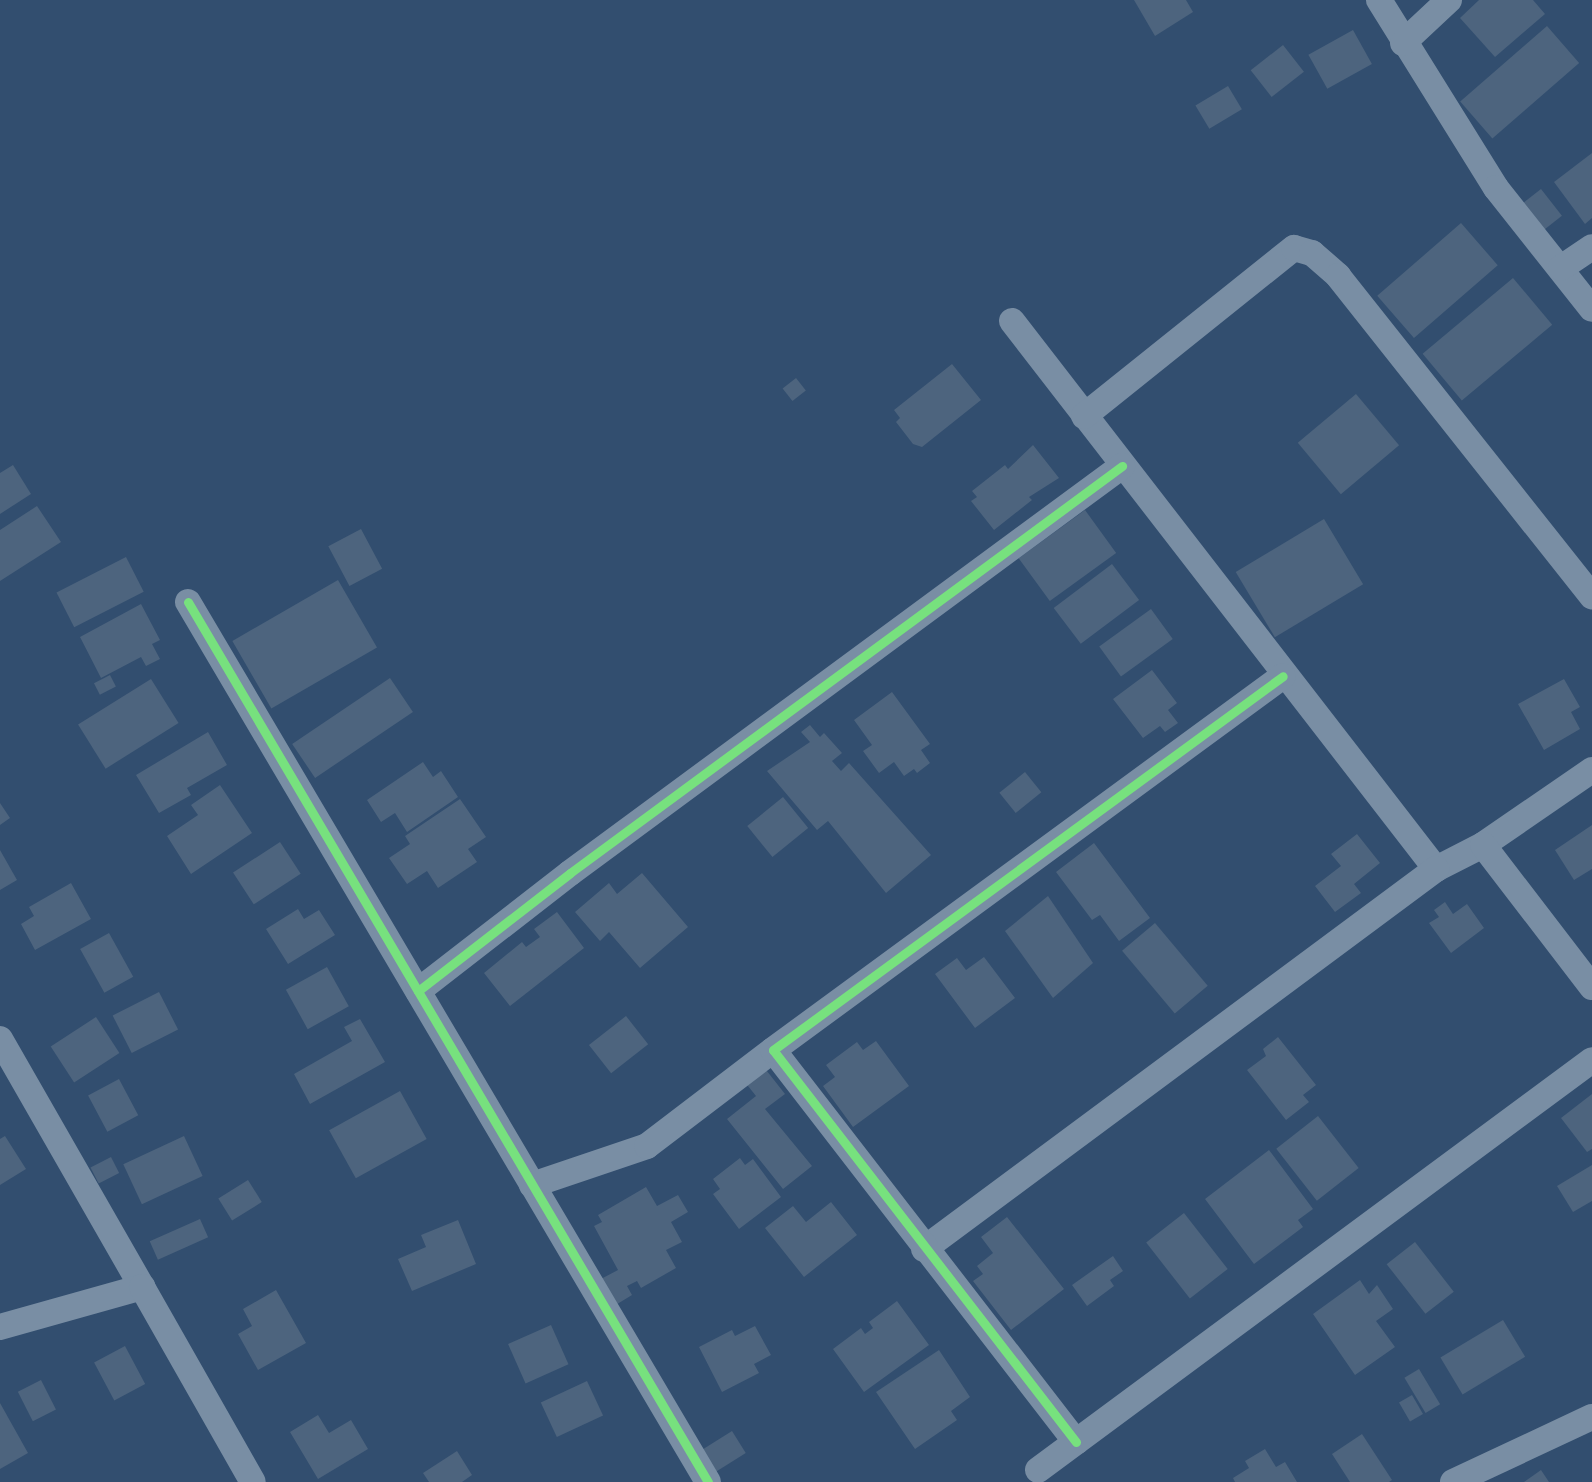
<!DOCTYPE html>
<html>
<head>
<meta charset="utf-8">
<style>
  body { margin:0 }
  #map { position:relative; width:1592px; height:1482px; overflow:hidden; background:#324e6f; font-family:"Space Grotesk",sans-serif }
  div>[style] { position:absolute }
  .building>* { inset:0; background:#4d647e; transform-origin:0 0 }
  .minor>* { height:26px; margin:-13px; padding:0 13px; transform-origin:13px; border-radius:13px; background:#798ea4 }
  .cycleway>* { height:9px; margin:-4.5px; padding:0 4.5px; transform-origin:4.5px; border-radius:4.5px; background:#77e17e }
  span { translate:-50% -50%; white-space:nowrap; text-align:center; line-height:1.15; -webkit-text-stroke:5px #194d88; paint-order:stroke }
</style>
</head>
<body>
<div id="map">
  <div class="building">
    <i style="clip-path:polygon(1134px 0,1186px 0,1193px 12px,1155px 36px)"></i>
    <i style="clip-path:polygon(1479px 0,1533px 0,1545px 14px,1495px 57px,1460px 18px)"></i>
    <i style="left:1547px;top:26px;width:49px;height:115px;rotate:49deg"></i>
    <i style="left:1353px;top:30px;width:39px;height:51px;rotate:61deg"></i>
    <i style="left:1283px;top:45px;width:34px;height:41px;rotate:52deg"></i>
    <i style="left:1228px;top:86px;width:27px;height:38px;rotate:59deg"></i>
    <i style="clip-path:polygon(1592px 153px,1592px 218px,1585px 224px,1554px 182px)"></i>
    <i style="left:1541px;top:189px;width:34px;height:29px;rotate:52deg"></i>
    <i style="left:1461px;top:223px;width:56px;height:111px;rotate:49deg"></i>
    <i style="left:1513px;top:278px;width:61px;height:118px;rotate:50deg"></i>
    <i style="clip-path:polygon(952px 364px,981px 400px,922px 447px,913px 444px,896px 422px,900px 418px,894px 410px)"></i>
    <i style="left:796px;top:378px;width:16px;height:17px;rotate:52deg"></i>
    <i style="left:1356px;top:394px;width:67px;height:76px;rotate:50deg"></i>
    <i style="clip-path:polygon(1033px 445px,1059px 478px,1029px 497px,1032px 500px,994px 530px,971px 501px,977px 497px,972px 491px,1005px 465px,1008px 469px)"></i>
    <i style="clip-path:polygon(13px 465px,31px 494px,0 514px,0 473px)"></i>
    <i style="clip-path:polygon(37px 506px,61px 542px,0 581px,0 530px)"></i>
    <i style="left:1085px;top:510px;width:53px;height:82px;rotate:54deg"></i>
    <i style="left:1324px;top:519px;width:76px;height:103px;rotate:59deg"></i>
    <i style="left:361px;top:529px;width:45px;height:37px;rotate:62deg"></i>
    <i style="left:126px;top:557px;width:39px;height:78px;rotate:63deg"></i>
    <i style="left:1112px;top:564px;width:45px;height:73px;rotate:53deg"></i>
    <i style="left:338px;top:580px;width:78px;height:122px;rotate:60deg"></i>
    <i style="clip-path:polygon(141px 604px,160px 640px,152px 644px,160px 659px,146px 666px,141px 657px,101px 678px,80px 637px)"></i>
    <i style="left:1151px;top:609px;width:37px;height:64px;rotate:54deg"></i>
    <i style="clip-path:polygon(1152px 670px,1177px 703px,1168px 710px,1178px 723px,1165px 732px,1160px 726px,1143px 738px,1113px 699px)"></i>
    <i style="left:110px;top:675px;width:13px;height:18px;rotate:63deg"></i>
    <i style="left:390px;top:678px;width:41px;height:118px;rotate:56deg"></i>
    <i style="left:151px;top:679px;width:52px;height:86px;rotate:58deg"></i>
    <i style="clip-path:polygon(1564px 679px,1580px 707px,1571px 712px,1580px 729px,1544px 750px,1518px 704px)"></i>
    <i style="clip-path:polygon(892px 692px,930px 744px,921px 750px,930px 763px,917px 773px,914px 769px,904px 776px,894px 762px,879px 773px,863px 751px,872px 745px,854px 720px)"></i>
    <i style="clip-path:polygon(810px 725px,820px 737px,824px 733px,842px 753px,832px 761px,841px 771px,849px 763px,931px 855px,886px 893px,828px 821px,817px 830px,767px 771px,810px 742px,801px 732px)"></i>
    <i style="clip-path:polygon(208px 732px,227px 765px,187px 788px,191px 795px,159px 813px,136px 775px)"></i>
    <i style="clip-path:polygon(423px 762px,433px 777px,441px 771px,458px 797px,407px 832px,395px 813px,381px 822px,367px 800px)"></i>
    <i style="left:1025px;top:772px;width:26px;height:33px;rotate:51deg"></i>
    <i style="clip-path:polygon(220px 785px,252px 833px,191px 874px,167px 836px,198px 815px,191px 805px)"></i>
    <i style="left:783px;top:797px;width:40px;height:46px;rotate:51deg"></i>
    <i style="clip-path:polygon(460px 799px,486px 837px,468px 849px,477px 862px,438px 888px,427px 871px,407px 884px,389px 858px,410px 844px,405px 836px)"></i>
    <i style="clip-path:polygon(0 803px,10px 818px,0 825px)"></i>
    <i style="clip-path:polygon(1592px 825px,1592px 869px,1574px 880px,1555px 850px)"></i>
    <i style="clip-path:polygon(1357px 834px,1380px 863px,1354px 884px,1361px 893px,1335px 912px,1315px 886px,1341px 866px,1331px 854px)"></i>
    <i style="left:280px;top:842px;width:38px;height:56px;rotate:57deg"></i>
    <i style="clip-path:polygon(1094px 843px,1150px 918px,1119px 941px,1100px 915px,1092px 920px,1056px 872px)"></i>
    <i style="clip-path:polygon(0 850px,17px 880px,0 890px)"></i>
    <i style="clip-path:polygon(642px 873px,688px 927px,640px 968px,609px 932px,600px 941px,575px 912px,609px 883px,617px 894px)"></i>
    <i style="clip-path:polygon(71px 883px,91px 919px,35px 950px,21px 924px,34px 916px,29px 907px)"></i>
    <i style="clip-path:polygon(1048px 896px,1093px 963px,1053px 998px,1005px 931px)"></i>
    <i style="clip-path:polygon(1445px 902px,1453px 914px,1467px 904px,1484px 928px,1451px 953px,1429px 923px,1439px 917px,1434px 910px)"></i>
    <i style="clip-path:polygon(298px 909px,304px 919px,319px 910px,335px 935px,288px 964px,266px 929px)"></i>
    <i style="clip-path:polygon(557px 912px,584px 948px,510px 1006px,484px 973px,522px 942px,526px 947px,540px 937px,534px 929px)"></i>
    <i style="left:1155px;top:923px;width:82px;height:43px;rotate:50deg"></i>
    <i style="left:109px;top:933px;width:50px;height:33px;rotate:61deg"></i>
    <i style="clip-path:polygon(984px 957px,1015px 998px,975px 1028px,935px 974px,957px 958px,966px 970px)"></i>
    <i style="left:327px;top:967px;width:45px;height:47px;rotate:61deg"></i>
    <i style="left:159px;top:992px;width:42px;height:52px;rotate:63deg"></i>
    <i style="left:626px;top:1016px;width:36px;height:47px;rotate:52deg"></i>
    <i style="left:96px;top:1017px;width:43px;height:54px;rotate:57deg"></i>
    <i style="clip-path:polygon(360px 1019px,385px 1062px,310px 1104px,294px 1074px,352px 1041px,344px 1027px)"></i>
    <i style="clip-path:polygon(1278px 1037px,1316px 1085px,1303px 1095px,1309px 1102px,1286px 1120px,1247px 1070px,1266px 1056px,1263px 1049px)"></i>
    <i style="clip-path:polygon(876px 1041px,909px 1086px,853px 1127px,823px 1086px,835px 1077px,826px 1065px,857px 1042px,863px 1050px)"></i>
    <i style="clip-path:polygon(763px 1066px,785px 1094px,765px 1109px,812px 1166px,783px 1189px,727px 1119px,756px 1096px,744px 1081px)"></i>
    <i style="left:119px;top:1079px;width:41px;height:35px;rotate:62deg"></i>
    <i style="left:400px;top:1091px;width:55px;height:81px;rotate:61deg"></i>
    <i style="clip-path:polygon(1592px 1094px,1592px 1149px,1587px 1152px,1561px 1118px)"></i>
    <i style="left:1318px;top:1116px;width:66px;height:53px;rotate:52deg"></i>
    <i style="clip-path:polygon(5px 1136px,26px 1169px,0 1185px,0 1139px)"></i>
    <i style="left:184px;top:1136px;width:44px;height:67px;rotate:65deg"></i>
    <i style="clip-path:polygon(1269px 1150px,1313px 1209px,1298px 1220px,1303px 1227px,1254px 1264px,1205px 1199px)"></i>
    <i style="left:111px;top:1157px;width:18px;height:23px;rotate:63deg"></i>
    <i style="clip-path:polygon(740px 1158px,745px 1165px,753px 1159px,781px 1197px,739px 1229px,713px 1194px,720px 1189px,713px 1179px)"></i>
    <i style="clip-path:polygon(1592px 1165px,1592px 1201px,1573px 1212px,1557px 1186px)"></i>
    <i style="left:248px;top:1180px;width:26px;height:35px;rotate:58deg"></i>
    <i style="clip-path:polygon(646px 1187px,657px 1206px,678px 1195px,688px 1212px,671px 1222px,682px 1242px,666px 1250px,676px 1268px,641px 1288px,637px 1281px,627px 1286px,632px 1295px,614px 1306px,599px 1280px,618px 1270px,594px 1226px,602px 1222px,598px 1215px)"></i>
    <i style="clip-path:polygon(831px 1202px,857px 1235px,804px 1277px,765px 1228px,793px 1206px,806px 1222px)"></i>
    <i style="left:1184px;top:1213px;width:71px;height:48px;rotate:52deg"></i>
    <i style="clip-path:polygon(1007px 1217px,1064px 1289px,1011px 1330px,973px 1281px,983px 1274px,977px 1266px,993px 1253px,981px 1237px)"></i>
    <i style="left:200px;top:1219px;width:20px;height:55px;rotate:66deg"></i>
    <i style="clip-path:polygon(458px 1220px,476px 1264px,412px 1291px,398px 1259px,426px 1247px,421px 1235px)"></i>
    <i style="left:1415px;top:1242px;width:63px;height:36px;rotate:52deg"></i>
    <i style="clip-path:polygon(1113px 1256px,1123px 1271px,1110px 1280px,1114px 1286px,1087px 1306px,1072px 1285px)"></i>
    <i style="clip-path:polygon(1360px 1280px,1369px 1294px,1377px 1285px,1393px 1309px,1376px 1321px,1395px 1347px,1355px 1375px,1313px 1314px)"></i>
    <i style="clip-path:polygon(276px 1290px,306px 1343px,258px 1370px,238px 1334px,252px 1326px,243px 1309px)"></i>
    <i style="clip-path:polygon(897px 1301px,929px 1345px,864px 1392px,833px 1349px,861px 1328px,865px 1334px,873px 1328px,869px 1322px)"></i>
    <i style="left:1503px;top:1320px;width:43px;height:73px;rotate:59deg"></i>
    <i style="left:551px;top:1325px;width:43px;height:47px;rotate:66deg"></i>
    <i style="clip-path:polygon(755px 1326px,771px 1355px,754px 1364px,759px 1373px,722px 1392px,699px 1347px,732px 1330px,735px 1336px)"></i>
    <i style="left:125px;top:1346px;width:43px;height:35px;rotate:62deg"></i>
    <i style="clip-path:polygon(939px 1350px,970px 1397px,951px 1411px,957px 1420px,915px 1449px,876px 1392px)"></i>
    <i style="left:1419px;top:1369px;width:41px;height:17px;rotate:59deg"></i>
    <i style="left:41px;top:1380px;width:33px;height:26px;rotate:63deg"></i>
    <i style="left:587px;top:1381px;width:38px;height:51px;rotate:65deg"></i>
    <i style="left:1412px;top:1395px;width:22px;height:15px;rotate:60deg"></i>
    <i style="clip-path:polygon(0 1403px,28px 1453px,0 1469px)"></i>
    <i style="clip-path:polygon(318px 1415px,329px 1433px,351px 1420px,368px 1449px,318px 1479px,290px 1432px)"></i>
    <i style="left:732px;top:1431px;width:26px;height:38px;rotate:58deg"></i>
    <i style="clip-path:polygon(1362px 1434px,1392px 1480px,1389px 1482px,1350px 1482px,1332px 1454px)"></i>
    <i style="clip-path:polygon(1265px 1449px,1276px 1467px,1285px 1462px,1297px 1482px,1235px 1482px,1233px 1478px,1249px 1468px,1245px 1461px)"></i>
    <i style="clip-path:polygon(457px 1451px,472px 1475px,462px 1482px,429px 1482px,423px 1473px)"></i>
    <i style="clip-path:polygon(1541px 1470px,1549px 1482px,1524px 1482px)"></i>
  </div>
  <div class="minor">
    <i style="left:1379px;top:0;width:221px;rotate:58.1deg"></i>
    <i style="left:1496px;top:188px;width:154px;rotate:51.6deg"></i>
    <i style="left:1403px;top:43px;width:63px;rotate:-43.1deg"></i>
    <i style="left:1561px;top:268px;width:37px;rotate:-34deg"></i>
    <i style="left:1012px;top:321px;width:693px;rotate:52.27deg"></i>
    <i style="left:1436px;top:869px;width:53px;rotate:-27.1deg"></i>
    <i style="left:1084px;top:416px;width:269px;rotate:-38.7deg"></i>
    <i style="left:1294px;top:248px;width:19px;rotate:16deg"></i>
    <i style="left:1312px;top:253px;width:35px;rotate:41deg"></i>
    <i style="left:1338px;top:276px;width:409px;rotate:51.6deg"></i>
    <i style="left:188px;top:602px;width:1022px;rotate:59.42deg"></i>
    <i style="left:1592px;top:770px;width:132px;rotate:145.5deg"></i>
    <i style="left:1483px;top:845px;width:179px;rotate:52.5deg"></i>
    <i style="left:418px;top:991px;width:192px;rotate:-37.8deg"></i>
    <i style="left:570px;top:873px;width:686px;rotate:-36.4deg"></i>
    <i style="left:0;top:1039px;width:286px;rotate:60.2deg"></i>
    <i style="left:532px;top:1185px;width:121px;rotate:-18.7deg"></i>
    <i style="left:647px;top:1146px;width:158px;rotate:-37.3deg"></i>
    <i style="left:924px;top:1249px;width:638px;rotate:-36.58deg"></i>
    <i style="left:0;top:1327px;width:148px;rotate:-15.7deg"></i>
    <i style="left:142px;top:1287px;width:224px;rotate:60.4deg"></i>
    <i style="left:1076px;top:1442px;width:495px;rotate:-127.7deg"></i>
    <i style="left:773px;top:1050px;width:632px;rotate:-36.25deg"></i>
    <i style="left:1038px;top:1470px;width:689px;rotate:-36.5deg"></i>
    <i style="left:1453px;top:1482px;width:153px;rotate:-25.1deg"></i>
  </div>
  <div class="cycleway">
    <i style="left:188px;top:602px;width:1022px;rotate:59.42deg"></i>
    <i style="left:418px;top:991px;width:192px;rotate:-37.8deg"></i>
    <i style="left:570px;top:873px;width:686px;rotate:-36.4deg"></i>
    <i style="left:1076px;top:1442px;width:495px;rotate:-127.7deg"></i>
    <i style="left:773px;top:1050px;width:632px;rotate:-36.25deg"></i>
  </div>
</div>
</body>
</html>
